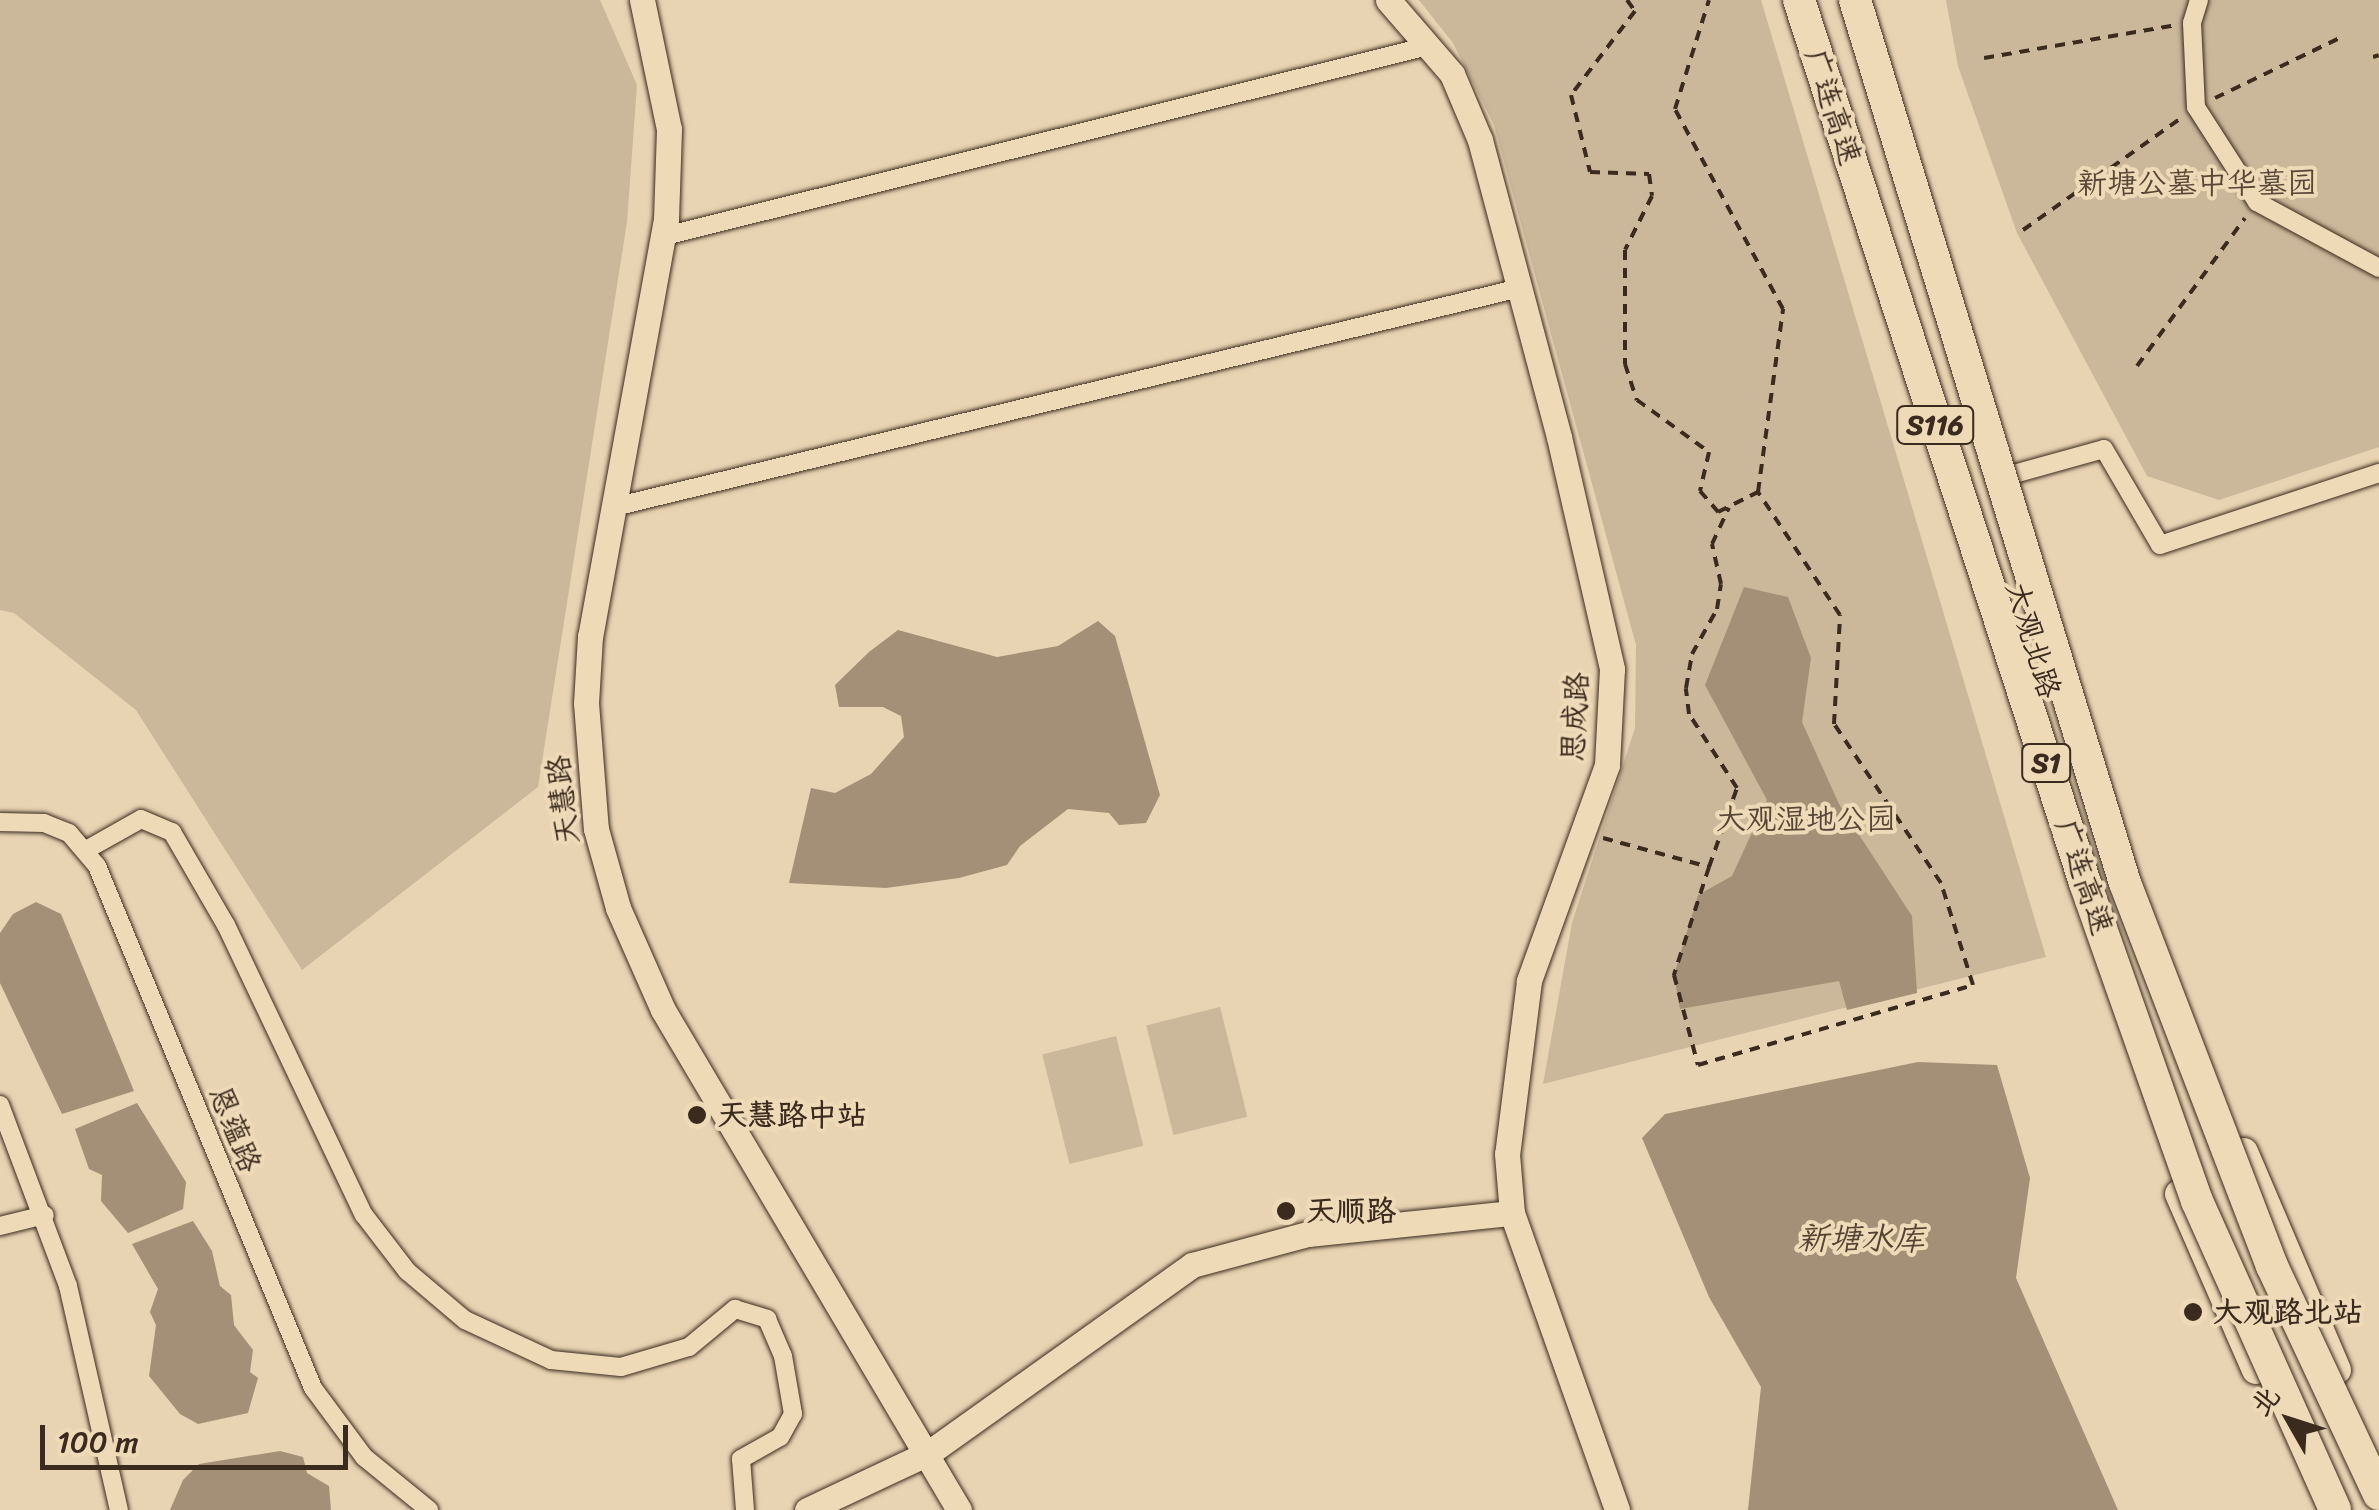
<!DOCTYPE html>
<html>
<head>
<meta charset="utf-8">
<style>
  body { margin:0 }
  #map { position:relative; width:2379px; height:1510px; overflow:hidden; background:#e8d3b2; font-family:Sriracha,"LXGW WenKai TC",sans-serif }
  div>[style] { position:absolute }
  .green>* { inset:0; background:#cbb799; transform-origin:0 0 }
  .water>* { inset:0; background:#a39077 }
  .path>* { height:4px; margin-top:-2px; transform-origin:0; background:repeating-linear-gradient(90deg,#3b2a1e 0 10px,transparent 0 18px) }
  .roads { filter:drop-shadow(0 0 2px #3b2a1e) drop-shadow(0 0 2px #3b2a1e) }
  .street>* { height:18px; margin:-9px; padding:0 9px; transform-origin:9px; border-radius:9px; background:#efdab8 }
  .secondary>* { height:25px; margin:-12.5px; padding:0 12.5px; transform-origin:12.5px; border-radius:12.5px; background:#efdab8 }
  .primary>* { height:28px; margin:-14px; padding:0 14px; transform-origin:14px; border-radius:14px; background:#efdab8 }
  .bridges { filter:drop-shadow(0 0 2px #3b2a1e) drop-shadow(0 0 2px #3b2a1e) }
  .highway-bridge>* { height:32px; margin:-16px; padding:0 16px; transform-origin:16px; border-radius:16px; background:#efdab8 }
  .dots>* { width:28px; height:28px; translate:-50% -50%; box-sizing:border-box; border:5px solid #efdab8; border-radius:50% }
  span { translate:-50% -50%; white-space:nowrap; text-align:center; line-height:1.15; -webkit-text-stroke:8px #efdab8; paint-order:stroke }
  .shield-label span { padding:2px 8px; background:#efdab8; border:2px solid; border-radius:8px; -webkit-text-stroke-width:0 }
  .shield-label { font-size:28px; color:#3b2a1e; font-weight:700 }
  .street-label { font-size:30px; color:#3b2a1e }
  .park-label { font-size:30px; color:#584637 }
  .poi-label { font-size:30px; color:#3b2a1e; font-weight:700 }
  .left { translate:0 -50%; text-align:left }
  .water-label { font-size:32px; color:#554434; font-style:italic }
  .north { position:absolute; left:2239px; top:1370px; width:100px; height:100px; -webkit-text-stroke:8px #efdab8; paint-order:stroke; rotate:309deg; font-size:28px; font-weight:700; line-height:40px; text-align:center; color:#3b2a1e }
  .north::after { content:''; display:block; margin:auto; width:35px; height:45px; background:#3b2a1e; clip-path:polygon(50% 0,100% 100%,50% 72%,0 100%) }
  .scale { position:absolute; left:40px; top:1425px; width:308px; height:45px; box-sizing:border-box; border:5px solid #3b2a1e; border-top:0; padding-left:12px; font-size:30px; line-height:35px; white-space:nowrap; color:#3b2a1e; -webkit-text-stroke:8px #efdab8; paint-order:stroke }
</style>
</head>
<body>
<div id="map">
  <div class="green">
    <i style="clip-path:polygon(0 0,600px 0,637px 85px,627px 222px,538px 787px,302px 970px,136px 710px,14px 613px,0 610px)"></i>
    <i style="clip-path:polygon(1419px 0,1761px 0,2046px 957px,1543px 1084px,1572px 923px,1635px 728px,1636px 645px,1494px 125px,1453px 43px)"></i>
    <i style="clip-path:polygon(1946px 0,2379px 0,2379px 447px,2219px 500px,2147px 476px,2017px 233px,1958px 66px)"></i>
    <i style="left:1220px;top:1007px;width:113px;height:76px;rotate:76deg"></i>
    <i style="left:1116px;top:1036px;width:113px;height:76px;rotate:76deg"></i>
  </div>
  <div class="water">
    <i style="clip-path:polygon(1744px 587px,1788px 597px,1811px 658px,1802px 722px,1839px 804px,1912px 916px,1917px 993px,1847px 1010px,1839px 981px,1680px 1009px,1674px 975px,1698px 895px,1732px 876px,1767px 800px,1705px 685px)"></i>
    <i style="clip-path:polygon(1098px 621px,1115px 636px,1160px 795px,1146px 823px,1119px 825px,1109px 813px,1068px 809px,1020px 846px,1007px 865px,959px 878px,886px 888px,789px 883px,811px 788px,835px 793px,871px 774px,904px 737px,901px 716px,883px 707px,839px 707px,835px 685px,869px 652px,898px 630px,997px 657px,1058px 646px)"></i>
    <i style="clip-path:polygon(36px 902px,61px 914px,134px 1091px,62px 1114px,0 983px,0 933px,13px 914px)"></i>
    <i style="clip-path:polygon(1918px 1062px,1997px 1065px,2030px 1178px,2016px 1278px,2118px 1510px,1748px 1510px,1761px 1387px,1709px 1297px,1642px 1138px,1665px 1114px)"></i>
    <i style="clip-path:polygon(137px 1103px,186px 1182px,183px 1209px,128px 1233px,101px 1201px,102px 1175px,89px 1169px,75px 1129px)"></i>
    <i style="clip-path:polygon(193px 1221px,212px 1251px,220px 1286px,231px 1295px,234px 1325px,253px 1350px,250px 1372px,258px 1378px,248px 1413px,198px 1424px,180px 1414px,149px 1376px,156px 1325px,150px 1312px,158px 1289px,132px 1244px)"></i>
    <i style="clip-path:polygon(280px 1451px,303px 1457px,307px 1473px,329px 1486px,331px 1510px,170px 1510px,183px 1480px,199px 1464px)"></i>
  </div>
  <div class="path">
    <i style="left:1627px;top:0;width:14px;rotate:54deg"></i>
    <i style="left:1635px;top:11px;width:106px;rotate:127.3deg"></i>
    <i style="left:1571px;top:95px;width:79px;rotate:76.1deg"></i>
    <i style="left:1590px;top:172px;width:59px;rotate:1.9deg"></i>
    <i style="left:1649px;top:174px;width:22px;rotate:82deg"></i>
    <i style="left:1652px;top:196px;width:60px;rotate:116.6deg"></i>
    <i style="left:1625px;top:250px;width:114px;rotate:90deg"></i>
    <i style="left:1625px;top:364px;width:38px;rotate:72deg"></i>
    <i style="left:1637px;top:400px;width:89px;rotate:35.8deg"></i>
    <i style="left:1709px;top:452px;width:40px;rotate:103deg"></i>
    <i style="left:1700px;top:491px;width:28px;rotate:49deg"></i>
    <i style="left:1718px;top:512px;width:45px;rotate:-26.6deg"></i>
    <i style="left:2373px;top:57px;width:6px;rotate:-18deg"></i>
    <i style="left:1984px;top:58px;width:191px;rotate:-9.7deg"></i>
    <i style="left:2215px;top:98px;width:141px;rotate:-25.7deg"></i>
    <i style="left:2023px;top:230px;width:194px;rotate:-35.3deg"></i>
    <i style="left:2137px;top:366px;width:183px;rotate:-53.9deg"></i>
    <i style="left:1603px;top:838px;width:110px;rotate:15.3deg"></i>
    <i style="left:1709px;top:867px;width:114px;rotate:108deg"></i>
    <i style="left:1674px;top:975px;width:93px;rotate:75.1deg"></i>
    <i style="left:1698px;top:1065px;width:286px;rotate:-16.2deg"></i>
    <i style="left:1973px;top:985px;width:107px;rotate:-107.4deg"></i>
    <i style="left:1941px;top:883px;width:192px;rotate:-123.9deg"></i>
    <i style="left:1834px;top:724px;width:109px;rotate:-86.8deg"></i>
    <i style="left:1840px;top:615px;width:148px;rotate:-123.7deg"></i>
    <i style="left:1758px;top:492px;width:185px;rotate:-82.2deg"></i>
    <i style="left:1783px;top:309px;width:227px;rotate:-118.4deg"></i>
    <i style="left:1675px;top:109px;width:114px;rotate:-72.7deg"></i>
    <i style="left:1709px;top:867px;width:84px;rotate:-70.5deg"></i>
    <i style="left:1737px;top:788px;width:88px;rotate:-123deg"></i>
    <i style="left:1689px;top:714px;width:26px;rotate:-97deg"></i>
    <i style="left:1686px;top:688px;width:35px;rotate:-80deg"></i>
    <i style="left:1692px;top:654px;width:51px;rotate:-60.9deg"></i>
    <i style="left:1717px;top:609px;width:25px;rotate:-81deg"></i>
    <i style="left:1721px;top:584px;width:41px;rotate:-102.7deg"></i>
    <i style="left:1712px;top:544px;width:40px;rotate:-65deg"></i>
  </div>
  <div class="roads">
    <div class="street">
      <i style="left:2199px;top:0;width:24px;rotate:107deg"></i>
      <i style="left:2192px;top:23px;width:84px;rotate:87.3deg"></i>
      <i style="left:2196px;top:107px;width:113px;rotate:57.3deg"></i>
      <i style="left:2257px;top:202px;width:139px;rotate:28.4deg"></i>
      <i style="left:665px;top:236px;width:786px;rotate:-13.98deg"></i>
      <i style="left:2014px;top:474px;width:93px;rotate:-15.5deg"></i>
      <i style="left:2104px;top:449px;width:111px;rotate:59.7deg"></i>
      <i style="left:2160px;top:545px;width:231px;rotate:-18.2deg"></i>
      <i style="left:614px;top:507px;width:932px;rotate:-13.59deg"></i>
      <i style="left:0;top:822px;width:44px;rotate:1.3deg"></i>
      <i style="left:44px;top:823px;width:27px;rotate:22deg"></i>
      <i style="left:69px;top:833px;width:43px;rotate:49.7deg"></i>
      <i style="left:97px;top:866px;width:565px;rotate:67.52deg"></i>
      <i style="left:313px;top:1388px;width:86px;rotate:53.5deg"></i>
      <i style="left:364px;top:1457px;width:84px;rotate:39.2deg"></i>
      <i style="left:86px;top:850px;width:63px;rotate:-29.4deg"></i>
      <i style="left:141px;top:819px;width:34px;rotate:23deg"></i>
      <i style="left:172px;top:832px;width:108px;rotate:59.9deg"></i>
      <i style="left:226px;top:925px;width:321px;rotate:64.6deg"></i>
      <i style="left:364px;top:1215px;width:71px;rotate:52.5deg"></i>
      <i style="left:407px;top:1271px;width:76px;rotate:40.2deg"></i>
      <i style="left:465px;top:1320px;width:95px;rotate:24.9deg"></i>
      <i style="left:551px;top:1360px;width:70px;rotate:5.7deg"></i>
      <i style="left:621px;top:1367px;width:71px;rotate:-16.4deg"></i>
      <i style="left:689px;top:1347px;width:60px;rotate:-39.6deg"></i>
      <i style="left:735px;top:1309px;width:34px;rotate:17deg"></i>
      <i style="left:767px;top:1319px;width:40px;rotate:66.6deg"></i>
      <i style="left:783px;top:1356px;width:59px;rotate:80.2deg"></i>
      <i style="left:793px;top:1414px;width:26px;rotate:119deg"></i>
      <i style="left:780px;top:1437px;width:45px;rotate:150.6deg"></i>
      <i style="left:741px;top:1459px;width:51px;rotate:85.5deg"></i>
      <i style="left:0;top:1105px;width:193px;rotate:69.4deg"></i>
      <i style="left:68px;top:1286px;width:230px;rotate:77.2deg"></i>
      <i style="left:0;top:1226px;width:46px;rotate:-13.7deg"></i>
    </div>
    <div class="secondary">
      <i style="left:642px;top:0;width:132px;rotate:78.2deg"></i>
      <i style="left:669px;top:129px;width:90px;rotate:91.9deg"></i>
      <i style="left:666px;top:219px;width:424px;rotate:100.3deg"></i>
      <i style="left:590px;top:636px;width:67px;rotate:93.4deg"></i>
      <i style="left:586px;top:703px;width:126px;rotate:85.5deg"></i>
      <i style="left:596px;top:829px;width:82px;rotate:74.4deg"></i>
      <i style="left:618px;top:908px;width:111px;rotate:66.2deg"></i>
      <i style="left:663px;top:1010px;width:581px;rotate:59.37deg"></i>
      <i style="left:1388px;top:0;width:98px;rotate:49.1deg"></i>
      <i style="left:1452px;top:74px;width:72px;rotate:67deg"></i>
      <i style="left:1480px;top:140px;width:307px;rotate:75.1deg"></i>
      <i style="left:1559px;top:437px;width:238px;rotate:77.1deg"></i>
      <i style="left:1612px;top:669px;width:96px;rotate:93deg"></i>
      <i style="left:1607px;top:765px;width:230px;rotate:109.9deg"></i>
      <i style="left:1529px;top:981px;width:174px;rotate:97.2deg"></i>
      <i style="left:1507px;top:1154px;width:59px;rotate:85.2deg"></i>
      <i style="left:1512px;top:1213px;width:315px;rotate:70.5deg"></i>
      <i style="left:807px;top:1510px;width:136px;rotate:-25.2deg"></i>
      <i style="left:930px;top:1452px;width:322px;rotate:-35.5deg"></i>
      <i style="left:1192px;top:1265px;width:120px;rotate:-15deg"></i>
      <i style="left:1308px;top:1234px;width:205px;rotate:-5.9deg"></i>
    </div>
    <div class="primary">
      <i style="left:2244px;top:1152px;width:237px;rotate:66.9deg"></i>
      <i style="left:2179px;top:1194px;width:192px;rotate:66.4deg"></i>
    </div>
  </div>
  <div class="bridges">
    <div class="highway-bridge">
      <i style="left:1799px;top:0;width:928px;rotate:72.05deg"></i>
      <i style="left:2085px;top:883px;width:337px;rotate:70.6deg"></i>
      <i style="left:2197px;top:1201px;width:338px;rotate:65.9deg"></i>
      <i style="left:1855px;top:0;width:923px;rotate:73deg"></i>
      <i style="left:2125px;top:883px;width:410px;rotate:69deg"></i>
      <i style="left:2272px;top:1266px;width:252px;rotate:64.9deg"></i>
    </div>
  </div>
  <div class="dots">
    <i style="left:697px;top:1115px;background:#3b2a1e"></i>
    <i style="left:1286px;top:1211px;background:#3b2a1e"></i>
    <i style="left:2193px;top:1312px;background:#3b2a1e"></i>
  </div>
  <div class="shield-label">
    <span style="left:1935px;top:425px">S116</span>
    <span style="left:2046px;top:763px">S1</span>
  </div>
  <div class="street-label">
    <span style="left:1833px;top:107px;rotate:72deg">广连高速</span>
    <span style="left:2033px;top:640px;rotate:73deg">大观北路</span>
    <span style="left:1575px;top:717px;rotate:-87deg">思成路</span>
    <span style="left:563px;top:800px;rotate:-97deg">天慧路</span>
    <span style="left:2084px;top:877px;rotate:71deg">广连高速</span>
    <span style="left:235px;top:1129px;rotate:68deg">恩蕴路</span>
  </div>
  <div class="park-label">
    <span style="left:2197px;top:183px">新塘公墓中华墓园</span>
    <span style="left:1806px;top:819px">大观湿地公园</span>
  </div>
  <div class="poi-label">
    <span class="left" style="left:717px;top:1115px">天慧路中站</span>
    <span class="left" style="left:1306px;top:1211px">天顺路</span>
    <span class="left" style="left:2213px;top:1312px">大观路北站</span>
  </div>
  <div class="water-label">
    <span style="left:1861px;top:1239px">新塘水库</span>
  </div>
  <div class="north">北</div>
  <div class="scale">100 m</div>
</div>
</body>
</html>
